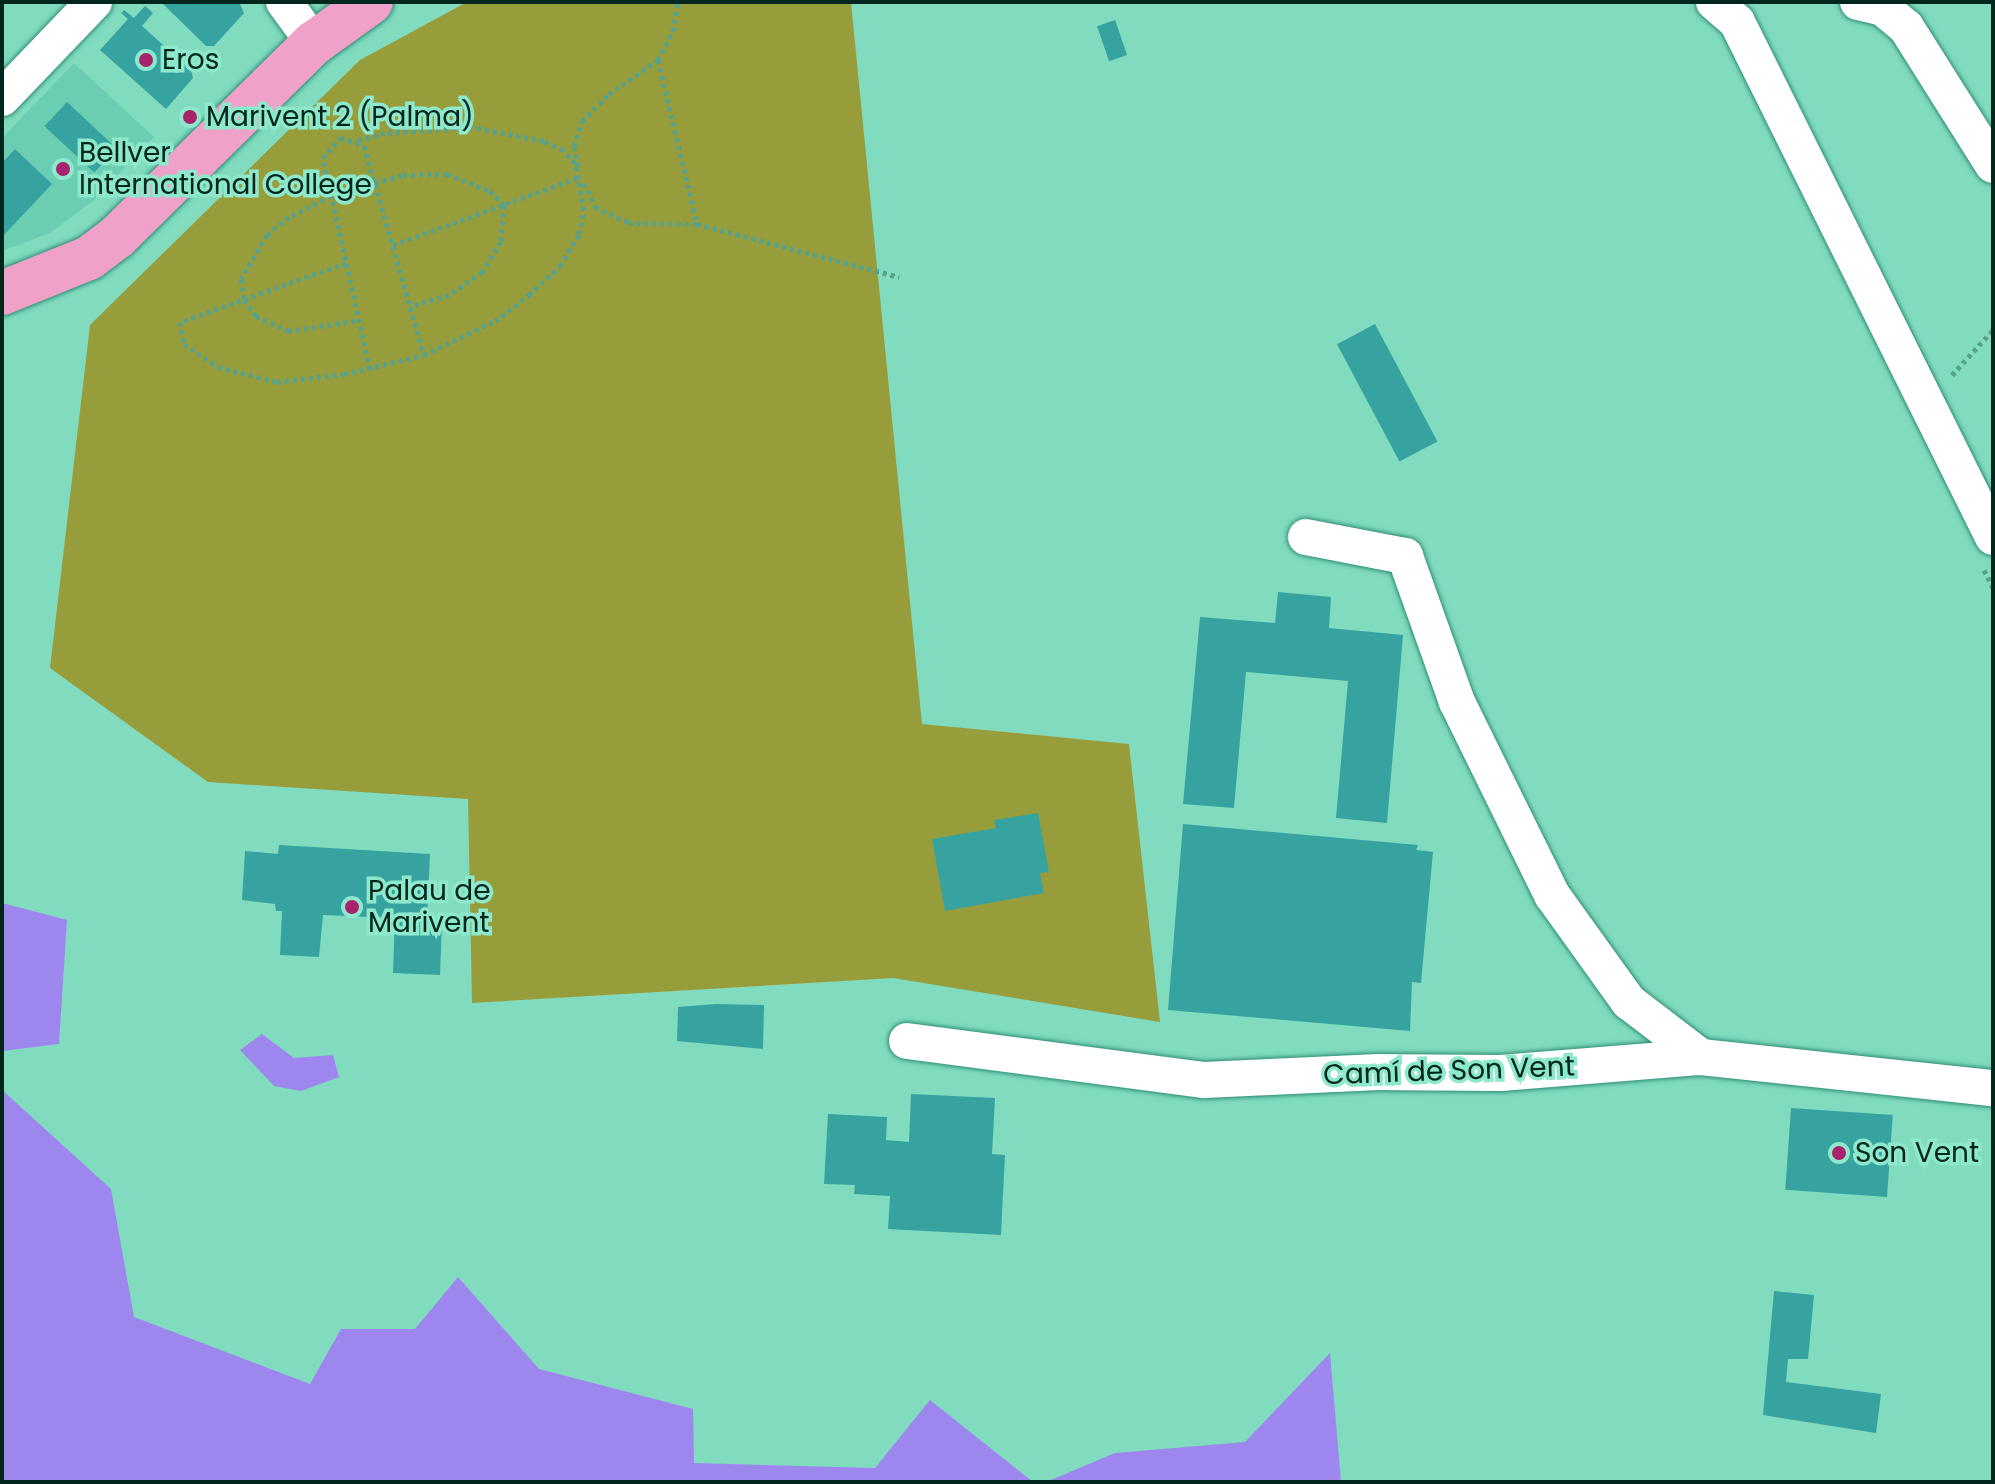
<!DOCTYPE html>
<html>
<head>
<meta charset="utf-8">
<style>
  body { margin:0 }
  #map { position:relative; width:1995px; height:1484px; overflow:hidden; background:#80dbbf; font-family:Poppins,sans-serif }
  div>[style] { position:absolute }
  .built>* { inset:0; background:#6bceb2 }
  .forest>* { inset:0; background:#989d3c }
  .water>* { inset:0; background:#9e86ef }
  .building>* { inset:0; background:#37a3a0; transform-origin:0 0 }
  .path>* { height:5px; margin-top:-2.5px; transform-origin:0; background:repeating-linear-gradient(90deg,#58a28c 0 4px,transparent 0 8px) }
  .roads { filter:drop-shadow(0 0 2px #2f8e75) drop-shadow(0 0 2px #2f8e75) }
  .minor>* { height:36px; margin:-18px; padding:0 18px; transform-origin:18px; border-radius:18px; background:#fff }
  .major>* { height:44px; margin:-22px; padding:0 22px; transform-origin:22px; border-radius:22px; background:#efa1c8 }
  .dots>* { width:22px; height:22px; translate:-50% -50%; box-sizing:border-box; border:4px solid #8de8cc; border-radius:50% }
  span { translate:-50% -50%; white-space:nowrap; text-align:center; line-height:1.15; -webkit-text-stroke:7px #8de8cc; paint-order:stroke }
  .poi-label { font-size:28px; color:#00261d }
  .left { translate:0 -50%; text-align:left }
  .street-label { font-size:28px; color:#00261d }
  .frame { position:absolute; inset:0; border:4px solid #00261d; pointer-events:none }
</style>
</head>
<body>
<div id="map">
  <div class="built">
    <i style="clip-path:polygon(74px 63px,154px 137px,94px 200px,50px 233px,2px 251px,2px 138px)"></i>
  </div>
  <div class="forest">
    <i style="clip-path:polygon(467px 2px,851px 2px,922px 724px,1129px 744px,1160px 1022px,893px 978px,472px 1003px,468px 799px,208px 782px,50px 668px,90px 325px,360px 60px)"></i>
  </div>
  <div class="water">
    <i style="clip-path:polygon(2px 903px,67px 920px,59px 1044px,2px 1051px)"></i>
    <i style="clip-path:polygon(262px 1034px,294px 1058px,333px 1055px,339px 1077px,301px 1091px,274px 1086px,240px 1050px)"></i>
    <i style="clip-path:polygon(2px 1090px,111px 1189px,134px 1317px,310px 1384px,341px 1329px,415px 1329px,458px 1277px,539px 1369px,693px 1409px,694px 1463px,875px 1468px,930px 1400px,1033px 1482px,2px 1482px)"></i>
    <i style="clip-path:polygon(1330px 1353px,1341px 1482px,1046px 1482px,1115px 1453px,1245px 1442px)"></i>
  </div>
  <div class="building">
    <i style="clip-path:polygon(161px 2px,239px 2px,244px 13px,214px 46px,206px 46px)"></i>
    <i style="clip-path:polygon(145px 6px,153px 13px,142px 26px,191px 70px,193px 78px,166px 109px,100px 50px,128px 19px,121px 13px,124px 10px,134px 18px)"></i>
    <i style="left:1115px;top:20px;width:37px;height:19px;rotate:71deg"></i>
    <i style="left:67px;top:102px;width:68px;height:33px;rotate:43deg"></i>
    <i style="clip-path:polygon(15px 149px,52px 184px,2px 237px,2px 163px)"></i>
    <i style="left:1375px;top:324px;width:133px;height:43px;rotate:62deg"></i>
    <i style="clip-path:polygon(1278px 592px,1331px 597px,1329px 628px,1403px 635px,1387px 823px,1336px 818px,1348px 681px,1246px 672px,1234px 808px,1183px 804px,1200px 617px,1275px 623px)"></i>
    <i style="clip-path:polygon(1038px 813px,1049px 872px,1040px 873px,1044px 893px,945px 911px,932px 839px,996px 828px,994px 820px)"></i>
    <i style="clip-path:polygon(1183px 824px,1418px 845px,1416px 850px,1433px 852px,1421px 983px,1412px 982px,1410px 1031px,1168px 1010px)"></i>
    <i style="clip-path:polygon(279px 845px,430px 854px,427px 919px,442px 922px,440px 975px,393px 973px,395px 918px,323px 915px,319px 957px,280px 955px,282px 911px,276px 911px,275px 904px,242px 900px,245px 851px,278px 854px)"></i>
    <i style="clip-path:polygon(716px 1004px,764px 1005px,763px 1049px,677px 1041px,678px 1007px)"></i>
    <i style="clip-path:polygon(911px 1094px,995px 1098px,992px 1154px,1005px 1155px,1001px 1235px,888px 1229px,890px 1196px,854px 1194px,855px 1185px,824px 1184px,828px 1114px,887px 1117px,886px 1140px,909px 1142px)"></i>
    <i style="left:1791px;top:1108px;width:102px;height:82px;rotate:4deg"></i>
    <i style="clip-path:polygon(1774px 1291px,1814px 1295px,1808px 1359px,1788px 1359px,1786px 1382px,1881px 1394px,1876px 1433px,1763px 1415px)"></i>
  </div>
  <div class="path">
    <i style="left:658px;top:60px;width:169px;rotate:76.6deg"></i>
    <i style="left:578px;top:166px;width:20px;rotate:-101deg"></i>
    <i style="left:574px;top:146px;width:26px;rotate:-72deg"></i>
    <i style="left:582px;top:121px;width:38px;rotate:-45deg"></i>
    <i style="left:609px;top:94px;width:60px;rotate:-34.8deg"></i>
    <i style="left:658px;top:60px;width:33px;rotate:-63deg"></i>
    <i style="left:673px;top:31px;width:29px;rotate:-80deg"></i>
    <i style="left:375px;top:183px;width:29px;rotate:-16deg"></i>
    <i style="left:403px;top:175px;width:44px;rotate:-1.3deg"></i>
    <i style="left:447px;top:174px;width:46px;rotate:21.6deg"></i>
    <i style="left:490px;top:191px;width:20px;rotate:45deg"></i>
    <i style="left:504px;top:205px;width:37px;rotate:95deg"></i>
    <i style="left:501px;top:242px;width:36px;rotate:122deg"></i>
    <i style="left:482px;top:272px;width:40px;rotate:145.1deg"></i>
    <i style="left:449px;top:295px;width:41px;rotate:164.2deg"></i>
    <i style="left:584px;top:183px;width:26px;rotate:65deg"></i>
    <i style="left:595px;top:207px;width:38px;rotate:25deg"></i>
    <i style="left:629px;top:223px;width:68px;rotate:0.8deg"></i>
    <i style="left:697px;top:224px;width:209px;rotate:14.7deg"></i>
    <i style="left:331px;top:196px;width:47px;rotate:153.4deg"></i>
    <i style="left:289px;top:217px;width:28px;rotate:141deg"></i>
    <i style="left:267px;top:235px;width:51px;rotate:120.6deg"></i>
    <i style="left:241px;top:279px;width:21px;rotate:82deg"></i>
    <i style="left:244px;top:300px;width:20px;rotate:53deg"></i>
    <i style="left:256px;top:316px;width:35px;rotate:25deg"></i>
    <i style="left:288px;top:331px;width:72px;rotate:-8.8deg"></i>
    <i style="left:393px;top:245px;width:199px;rotate:-20deg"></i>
    <i style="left:346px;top:263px;width:176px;rotate:160.4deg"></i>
    <i style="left:180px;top:322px;width:22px;rotate:80deg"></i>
    <i style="left:184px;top:344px;width:41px;rotate:34.1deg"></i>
    <i style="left:218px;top:367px;width:61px;rotate:14.3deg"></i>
    <i style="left:277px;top:382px;width:67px;rotate:-6.8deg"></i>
    <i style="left:344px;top:374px;width:82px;rotate:-13.4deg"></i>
    <i style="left:424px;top:355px;width:79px;rotate:-25.6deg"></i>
    <i style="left:495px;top:321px;width:43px;rotate:-37.4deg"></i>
    <i style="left:529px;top:295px;width:42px;rotate:-43.1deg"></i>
    <i style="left:560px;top:266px;width:37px;rotate:-59deg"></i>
    <i style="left:579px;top:234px;width:25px;rotate:-78deg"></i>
    <i style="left:584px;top:210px;width:48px;rotate:-100.8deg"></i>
    <i style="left:575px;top:163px;width:18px;rotate:-133deg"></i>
    <i style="left:563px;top:150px;width:21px;rotate:-155deg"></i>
    <i style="left:544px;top:141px;width:73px;rotate:-169deg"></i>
    <i style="left:472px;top:127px;width:87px;rotate:176.1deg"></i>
    <i style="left:385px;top:133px;width:28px;rotate:165deg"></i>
    <i style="left:370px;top:369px;width:216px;rotate:-102.6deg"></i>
    <i style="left:323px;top:158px;width:26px;rotate:-50deg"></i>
    <i style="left:340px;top:138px;width:25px;rotate:18deg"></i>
    <i style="left:364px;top:146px;width:217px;rotate:74deg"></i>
    <i style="left:1952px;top:375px;width:61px;rotate:-47.7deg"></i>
    <i style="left:1984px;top:570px;width:20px;rotate:63deg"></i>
  </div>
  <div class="roads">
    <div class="minor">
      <i style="left:284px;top:2px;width:51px;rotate:53.8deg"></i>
      <i style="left:1714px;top:2px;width:30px;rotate:41deg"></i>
      <i style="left:1737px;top:22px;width:575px;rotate:63.57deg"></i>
      <i style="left:1858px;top:2px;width:26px;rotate:13deg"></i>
      <i style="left:1883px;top:8px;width:30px;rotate:40deg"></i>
      <i style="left:1906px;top:27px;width:163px;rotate:57.8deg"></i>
      <i style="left:2px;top:98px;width:133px;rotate:-46.2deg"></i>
      <i style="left:1306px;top:537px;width:101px;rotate:10.9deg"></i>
      <i style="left:1405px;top:556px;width:155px;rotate:70.4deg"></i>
      <i style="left:1457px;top:702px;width:215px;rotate:63.8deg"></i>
      <i style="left:1552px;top:895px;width:132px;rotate:54.3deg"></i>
      <i style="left:1629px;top:1002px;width:91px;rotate:37.4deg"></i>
      <i style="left:907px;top:1041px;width:300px;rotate:7.5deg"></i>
      <i style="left:1204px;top:1080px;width:175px;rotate:-2.6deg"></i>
      <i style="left:1379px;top:1072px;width:122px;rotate:0.5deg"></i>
      <i style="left:1501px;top:1073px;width:201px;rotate:-4.6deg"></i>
      <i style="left:1701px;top:1057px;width:294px;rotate:6.1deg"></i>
    </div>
    <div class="major">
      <i style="left:2px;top:293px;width:94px;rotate:-21.9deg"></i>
      <i style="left:89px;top:258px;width:36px;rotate:-37deg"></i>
      <i style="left:118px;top:236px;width:275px;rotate:-44.6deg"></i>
      <i style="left:314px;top:43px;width:70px;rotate:-35.7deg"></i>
    </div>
  </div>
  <div class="dots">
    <i style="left:146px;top:60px;background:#a8236d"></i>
    <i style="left:190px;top:117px;background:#a8236d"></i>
    <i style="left:63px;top:169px;background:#a8236d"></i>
    <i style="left:352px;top:907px;background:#a8236d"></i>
    <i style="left:1839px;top:1153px;background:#a8236d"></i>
  </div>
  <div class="poi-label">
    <span class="left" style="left:162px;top:60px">Eros</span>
    <span class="left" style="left:206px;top:117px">Marivent 2 (Palma)</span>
    <span class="left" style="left:79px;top:169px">Bellver<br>International College</span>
    <span class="left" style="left:368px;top:907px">Palau de<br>Marivent</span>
    <span class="left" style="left:1855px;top:1153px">Son Vent</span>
  </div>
  <div class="street-label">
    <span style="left:1449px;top:1071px;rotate:-2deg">Camí de Son Vent</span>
  </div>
  <div class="frame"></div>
</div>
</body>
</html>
